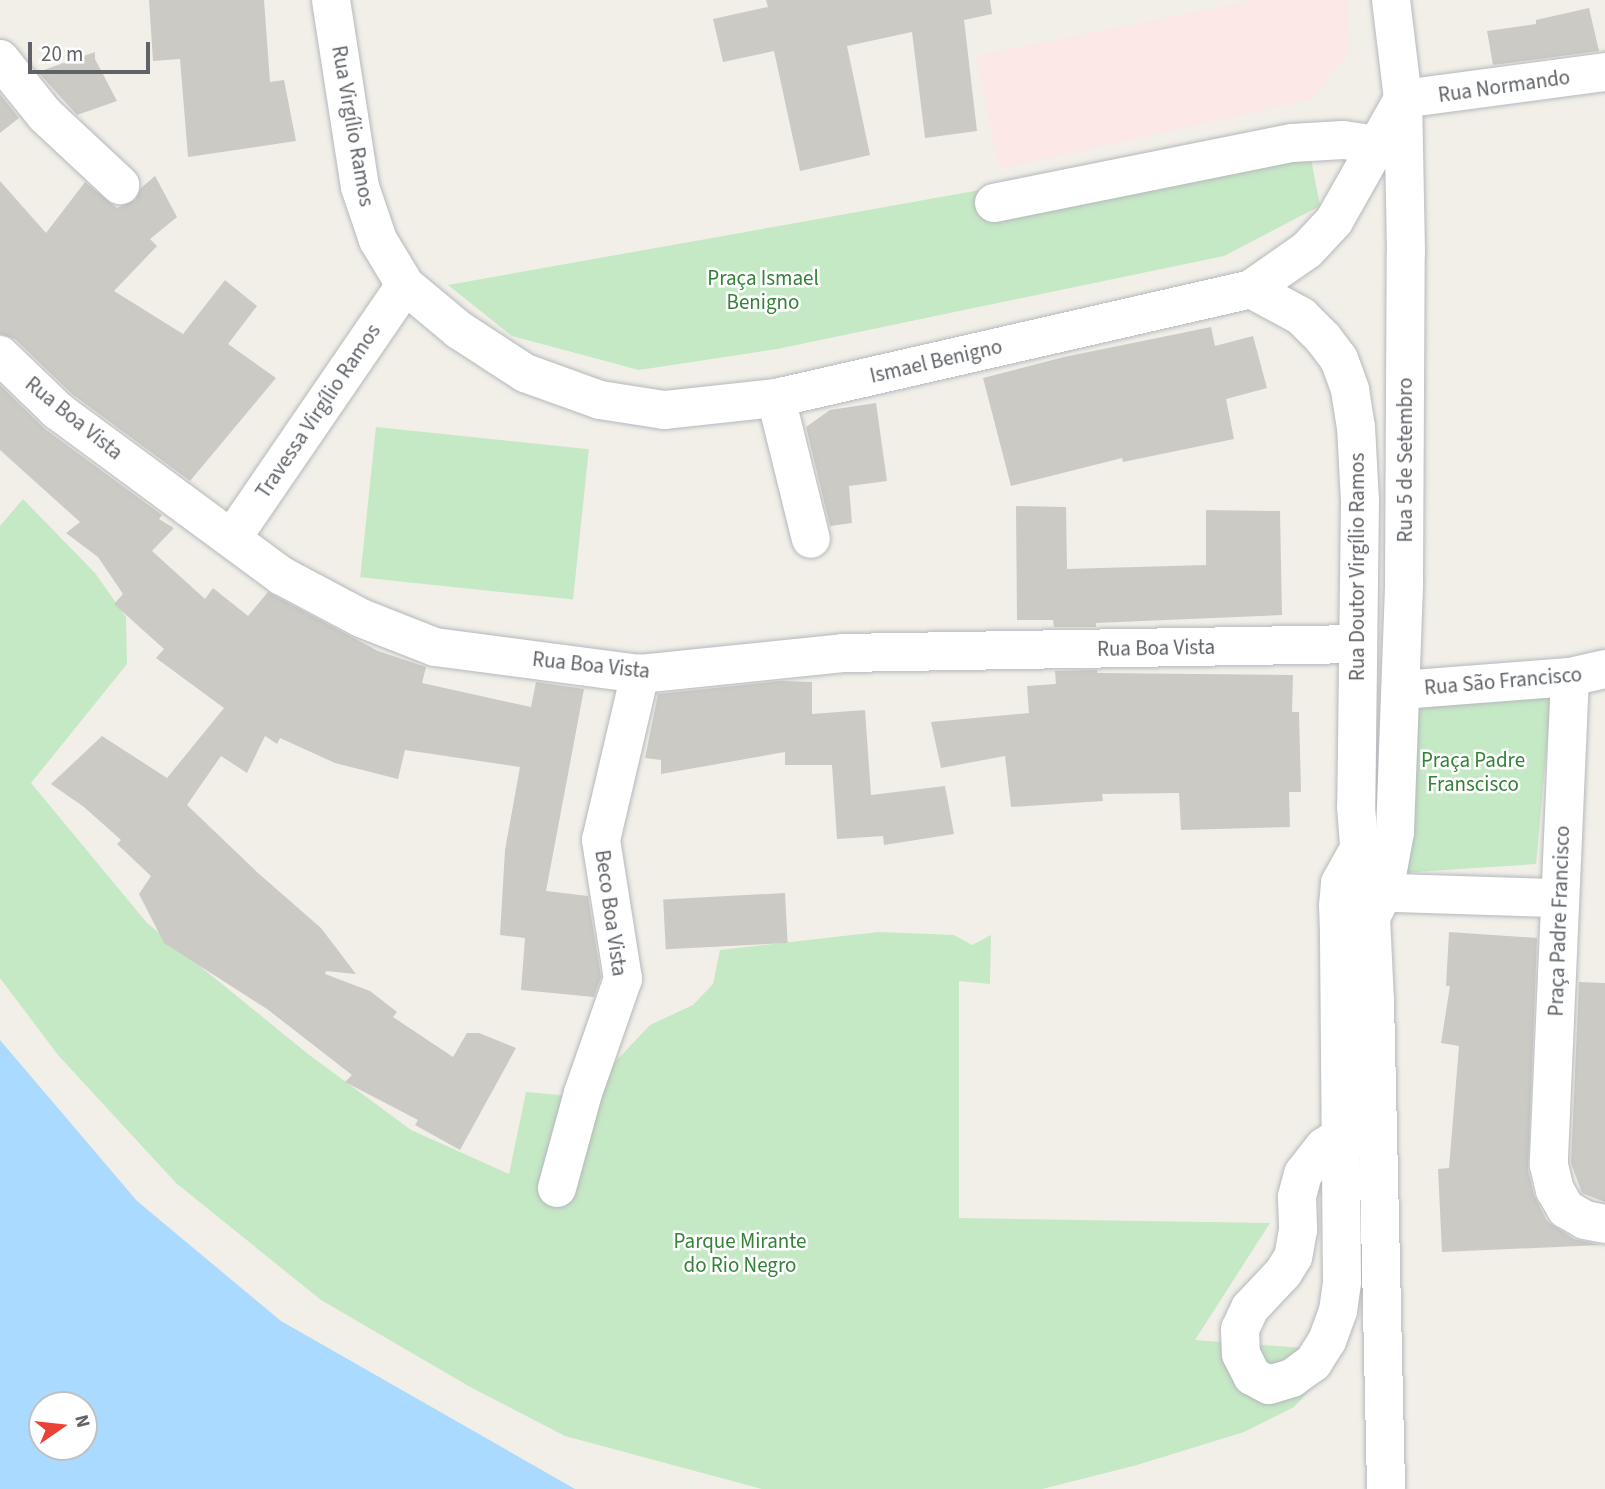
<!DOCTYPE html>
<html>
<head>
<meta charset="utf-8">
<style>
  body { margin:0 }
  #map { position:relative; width:1605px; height:1489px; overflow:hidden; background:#f1efe8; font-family:"Source Sans 3",sans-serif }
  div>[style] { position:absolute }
  .medical>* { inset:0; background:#fce8e6 }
  .green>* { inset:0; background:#c5e8c5; transform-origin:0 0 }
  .water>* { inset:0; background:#aadaff }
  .building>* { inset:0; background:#cccac5; transform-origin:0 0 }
  .roads { filter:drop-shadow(0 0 2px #b5b8bc) drop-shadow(0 0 2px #b5b8bc) }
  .minor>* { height:38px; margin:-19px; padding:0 19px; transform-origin:19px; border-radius:19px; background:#fff }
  span { translate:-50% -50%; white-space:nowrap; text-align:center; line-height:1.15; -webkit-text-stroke:5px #fff; paint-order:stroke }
  .street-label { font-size:21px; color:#5f6368 }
  .park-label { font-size:21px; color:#348238 }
  .north { position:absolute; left:28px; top:1391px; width:70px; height:70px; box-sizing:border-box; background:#fff; border:2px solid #bfc1c3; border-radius:50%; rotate:76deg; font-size:19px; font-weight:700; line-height:28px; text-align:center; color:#5f6368 }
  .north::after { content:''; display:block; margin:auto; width:24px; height:32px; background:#ea4335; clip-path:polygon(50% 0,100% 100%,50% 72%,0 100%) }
  .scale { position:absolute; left:28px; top:42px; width:122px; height:32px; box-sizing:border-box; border:4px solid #5f6368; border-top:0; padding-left:9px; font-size:21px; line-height:24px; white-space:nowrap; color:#5f6368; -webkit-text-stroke:5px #fff; paint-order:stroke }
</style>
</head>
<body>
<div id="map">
  <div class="medical">
    <i style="clip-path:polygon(1255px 0,1348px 0,1350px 49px,1313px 99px,999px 169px,976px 56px)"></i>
  </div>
  <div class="green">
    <i style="clip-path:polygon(1306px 132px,1320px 206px,1224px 256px,777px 349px,639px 370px,512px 336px,448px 285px)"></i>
    <i style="left:376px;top:427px;width:214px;height:151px;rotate:6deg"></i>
    <i style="clip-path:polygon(23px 499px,95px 573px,126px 617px,127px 664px,31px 783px,147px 923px,308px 1054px,411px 1130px,509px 1174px,526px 1092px,582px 1097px,650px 1025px,693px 1005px,713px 984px,720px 950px,879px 932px,954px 935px,972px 945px,991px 935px,990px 984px,959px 981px,959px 1218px,1270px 1223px,1195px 1340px,1330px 1350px,1317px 1382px,1294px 1407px,1244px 1432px,1137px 1465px,1042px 1489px,762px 1489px,565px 1436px,472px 1388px,321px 1300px,176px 1183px,58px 1055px,0 978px,0 526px)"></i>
    <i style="clip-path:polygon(1552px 689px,1536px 864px,1399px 873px,1402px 702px)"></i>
  </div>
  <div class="water">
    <i style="clip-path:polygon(evenodd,0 1040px,137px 1201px,281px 1321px,575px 1489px,0 1489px,0 1040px,42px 1405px,84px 1405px,84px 1447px,42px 1447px,42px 1405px)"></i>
  </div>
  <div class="building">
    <i style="clip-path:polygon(149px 0,264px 0,270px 82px,284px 80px,296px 141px,188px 157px,180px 59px,153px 61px)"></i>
    <i style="clip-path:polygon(766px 0,990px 0,992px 14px,964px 20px,977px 131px,925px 138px,912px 32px,847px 46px,870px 155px,800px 171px,774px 51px,723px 62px,713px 19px,768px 7px)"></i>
    <i style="clip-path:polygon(1589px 8px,1599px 51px,1493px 65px,1487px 31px,1536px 24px,1536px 20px)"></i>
    <i style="clip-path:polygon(95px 52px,95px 59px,117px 101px,77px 115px,38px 72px)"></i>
    <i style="clip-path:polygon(0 94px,19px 118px,0 133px)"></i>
    <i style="clip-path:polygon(155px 176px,177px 217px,150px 239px,157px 246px,114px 291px,183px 334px,225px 280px,257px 306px,228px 344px,276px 378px,190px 481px,72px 394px,15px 339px,0 334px,0 181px,46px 233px,85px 182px,117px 208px,135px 200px,141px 188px)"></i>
    <i style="clip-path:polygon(1211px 327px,1215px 346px,1253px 336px,1267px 388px,1226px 399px,1234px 439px,1123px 462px,1122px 458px,1011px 486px,983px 378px,1064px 357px)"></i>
    <i style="clip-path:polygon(0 385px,45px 429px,162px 515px,159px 519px,174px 528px,152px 551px,205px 599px,213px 588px,248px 616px,268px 592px,378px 651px,426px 667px,422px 683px,531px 707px,536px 682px,584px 689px,546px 891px,588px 896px,601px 977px,594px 997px,521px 990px,525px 938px,500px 935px,505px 850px,520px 767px,405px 750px,398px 779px,335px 763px,280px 738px,277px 744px,265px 736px,247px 773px,221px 756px,187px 805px,258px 873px,321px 928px,356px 974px,326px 971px,325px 974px,370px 991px,397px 1012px,393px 1017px,453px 1057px,467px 1033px,479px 1033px,516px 1048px,460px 1150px,415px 1125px,418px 1120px,345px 1082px,352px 1075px,267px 1009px,164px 943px,139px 894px,151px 876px,117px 844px,121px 840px,84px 807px,51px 784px,102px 736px,167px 778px,224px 708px,156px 658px,164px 649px,114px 604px,123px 594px,98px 557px,66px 533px,80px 522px,0 450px)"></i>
    <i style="clip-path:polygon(876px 403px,887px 481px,849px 486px,852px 523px,830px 526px,806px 427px,830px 410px)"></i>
    <i style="clip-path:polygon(1016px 506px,1066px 507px,1067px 569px,1206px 565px,1206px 510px,1280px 511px,1282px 615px,1096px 623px,1096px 627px,1054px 627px,1053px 620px,1017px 620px)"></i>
    <i style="clip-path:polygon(1097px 670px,1097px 673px,1293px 675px,1292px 712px,1299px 712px,1301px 792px,1289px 792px,1290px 827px,1181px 830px,1179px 793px,1102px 794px,1103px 801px,1011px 807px,1005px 756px,941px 768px,931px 722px,1029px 713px,1027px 686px,1056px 684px,1055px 671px)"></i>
    <i style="clip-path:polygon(780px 681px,812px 682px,812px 714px,865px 710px,871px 795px,945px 786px,954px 834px,884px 845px,883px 836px,837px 839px,832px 765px,785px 765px,785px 752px,661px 774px,661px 760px,645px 758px,658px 694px)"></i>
    <i style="left:785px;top:893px;width:50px;height:122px;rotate:87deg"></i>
    <i style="clip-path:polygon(1449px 932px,1537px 938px,1528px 1170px,1534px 1195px,1547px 1221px,1574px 1239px,1601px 1245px,1442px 1252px,1438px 1169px,1449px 1168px,1459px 1046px,1441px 1043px,1450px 986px,1446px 986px)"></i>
    <i style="clip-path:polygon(1579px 982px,1605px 983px,1605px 1202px,1582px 1193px,1571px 1163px)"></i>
  </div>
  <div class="roads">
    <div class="minor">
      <i style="left:331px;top:0;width:189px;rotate:81.2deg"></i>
      <i style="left:360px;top:187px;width:56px;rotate:71.2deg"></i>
      <i style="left:378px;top:240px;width:52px;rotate:59deg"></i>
      <i style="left:405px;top:285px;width:70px;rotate:39.8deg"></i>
      <i style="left:459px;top:330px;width:79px;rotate:33.1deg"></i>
      <i style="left:525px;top:373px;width:80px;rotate:19.8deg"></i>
      <i style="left:600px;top:400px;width:65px;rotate:8.9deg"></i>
      <i style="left:664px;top:410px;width:113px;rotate:-6.1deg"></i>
      <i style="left:776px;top:398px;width:487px;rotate:-12.9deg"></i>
      <i style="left:1251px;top:289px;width:68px;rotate:-34.9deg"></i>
      <i style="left:1307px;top:250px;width:40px;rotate:-47deg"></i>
      <i style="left:1334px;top:221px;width:140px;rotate:-60.5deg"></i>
      <i style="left:1403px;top:99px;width:204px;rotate:-7.6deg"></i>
      <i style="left:0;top:59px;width:72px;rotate:51.2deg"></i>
      <i style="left:45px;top:115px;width:103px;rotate:43deg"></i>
      <i style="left:994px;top:203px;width:304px;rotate:-11.4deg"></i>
      <i style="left:1292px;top:143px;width:51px;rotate:-3.4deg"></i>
      <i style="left:1343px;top:140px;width:36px;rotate:8deg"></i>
      <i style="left:1251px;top:289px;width:57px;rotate:28.4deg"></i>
      <i style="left:1301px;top:316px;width:31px;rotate:45deg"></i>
      <i style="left:1323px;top:338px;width:26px;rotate:53deg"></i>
      <i style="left:1339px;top:359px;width:33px;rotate:70deg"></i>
      <i style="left:1350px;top:390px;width:37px;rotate:81deg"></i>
      <i style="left:1356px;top:427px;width:73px;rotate:86.9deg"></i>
      <i style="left:1360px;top:500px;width:306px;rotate:90.7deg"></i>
      <i style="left:1356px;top:806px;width:65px;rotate:85.6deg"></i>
      <i style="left:1361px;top:871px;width:47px;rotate:77.7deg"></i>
      <i style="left:1371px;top:917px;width:84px;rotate:87.3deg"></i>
      <i style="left:1375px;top:1001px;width:488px;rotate:88.7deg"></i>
      <i style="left:0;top:355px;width:81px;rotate:44deg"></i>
      <i style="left:58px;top:411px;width:278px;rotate:36.4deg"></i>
      <i style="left:282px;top:576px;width:89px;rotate:28deg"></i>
      <i style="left:361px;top:618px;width:79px;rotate:21.4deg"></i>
      <i style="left:435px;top:647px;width:207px;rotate:7.5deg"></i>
      <i style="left:640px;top:674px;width:204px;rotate:-5.9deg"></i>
      <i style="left:843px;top:653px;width:515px;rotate:-1deg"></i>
      <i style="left:776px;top:398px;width:145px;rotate:76.1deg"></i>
      <i style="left:232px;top:538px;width:306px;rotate:-55.6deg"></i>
      <i style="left:1570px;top:677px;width:488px;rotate:92.5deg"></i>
      <i style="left:1549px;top:1165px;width:26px;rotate:77deg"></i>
      <i style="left:1555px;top:1190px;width:22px;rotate:60deg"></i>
      <i style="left:1566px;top:1209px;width:22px;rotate:30deg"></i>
      <i style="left:1585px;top:1220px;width:20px;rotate:11deg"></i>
      <i style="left:1401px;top:690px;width:169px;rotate:-4.4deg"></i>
      <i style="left:1570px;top:677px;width:36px;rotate:-13deg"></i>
      <i style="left:1364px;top:892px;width:196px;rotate:1.8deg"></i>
      <i style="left:1371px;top:917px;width:28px;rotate:-63deg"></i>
      <i style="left:1384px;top:892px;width:61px;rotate:-79.6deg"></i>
      <i style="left:1395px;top:832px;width:248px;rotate:-87.9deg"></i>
      <i style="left:1404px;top:584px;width:332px;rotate:-89.7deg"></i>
      <i style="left:1406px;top:252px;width:153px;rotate:-91.1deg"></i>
      <i style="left:1403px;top:99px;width:100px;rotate:-96.9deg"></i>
      <i style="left:1341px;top:1136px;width:20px;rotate:147deg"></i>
      <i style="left:1324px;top:1147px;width:34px;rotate:128deg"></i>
      <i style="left:1303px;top:1174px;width:24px;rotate:105deg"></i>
      <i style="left:1297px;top:1197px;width:33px;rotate:88deg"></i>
      <i style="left:1298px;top:1230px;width:27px;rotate:100deg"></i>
      <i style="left:1293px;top:1257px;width:19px;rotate:122deg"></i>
      <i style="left:1283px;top:1273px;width:48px;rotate:133.3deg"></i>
      <i style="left:1250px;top:1308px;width:23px;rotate:115deg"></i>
      <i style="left:1240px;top:1329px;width:25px;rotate:88deg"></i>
      <i style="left:1241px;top:1354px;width:25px;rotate:63deg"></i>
      <i style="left:1252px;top:1376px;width:19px;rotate:28deg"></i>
      <i style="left:1269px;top:1385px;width:24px;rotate:-17deg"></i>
      <i style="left:1292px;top:1378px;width:26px;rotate:-36deg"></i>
      <i style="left:1313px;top:1363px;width:26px;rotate:-58deg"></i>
      <i style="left:1327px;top:1341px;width:32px;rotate:-70deg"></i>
      <i style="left:1338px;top:1311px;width:29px;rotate:-82deg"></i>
      <i style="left:1342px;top:1282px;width:350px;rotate:-90.5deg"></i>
      <i style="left:1339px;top:932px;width:26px;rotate:-92deg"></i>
      <i style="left:1338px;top:906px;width:23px;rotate:-85deg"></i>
      <i style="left:1340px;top:883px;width:35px;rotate:-61deg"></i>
      <i style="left:557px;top:1188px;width:98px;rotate:-74.7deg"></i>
      <i style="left:583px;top:1093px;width:121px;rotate:-70.7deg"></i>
      <i style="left:623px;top:979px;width:141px;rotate:-99deg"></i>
      <i style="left:601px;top:840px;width:171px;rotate:-76.8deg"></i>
    </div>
  </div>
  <div class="street-label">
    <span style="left:1504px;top:86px;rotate:-8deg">Rua Normando</span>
    <span style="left:353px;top:126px;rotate:80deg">Rua Virgílio Ramos</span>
    <span style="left:936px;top:361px;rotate:-13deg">Ismael Benigno</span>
    <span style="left:318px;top:411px;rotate:-56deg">Travessa Virgílio Ramos</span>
    <span style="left:74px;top:418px;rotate:39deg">Rua Boa Vista</span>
    <span style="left:1405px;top:460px;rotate:-90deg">Rua 5 de Setembro</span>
    <span style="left:1357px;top:567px;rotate:-90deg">Rua Doutor Virgílio Ramos</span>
    <span style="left:1156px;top:648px;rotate:-1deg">Rua Boa Vista</span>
    <span style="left:591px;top:665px;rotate:6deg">Rua Boa Vista</span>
    <span style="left:1503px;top:681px;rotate:-5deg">Rua São Francisco</span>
    <span style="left:611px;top:913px;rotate:82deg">Beco Boa Vista</span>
    <span style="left:1559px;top:921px;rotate:-88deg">Praça Padre Francisco</span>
  </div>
  <div class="park-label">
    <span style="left:763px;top:290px">Praça Ismael<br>Benigno</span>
    <span style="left:1473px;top:772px">Praça Padre<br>Franscisco</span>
    <span style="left:740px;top:1253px">Parque Mirante<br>do Rio Negro</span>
  </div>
  <div class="north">N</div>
  <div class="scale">20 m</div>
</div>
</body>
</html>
